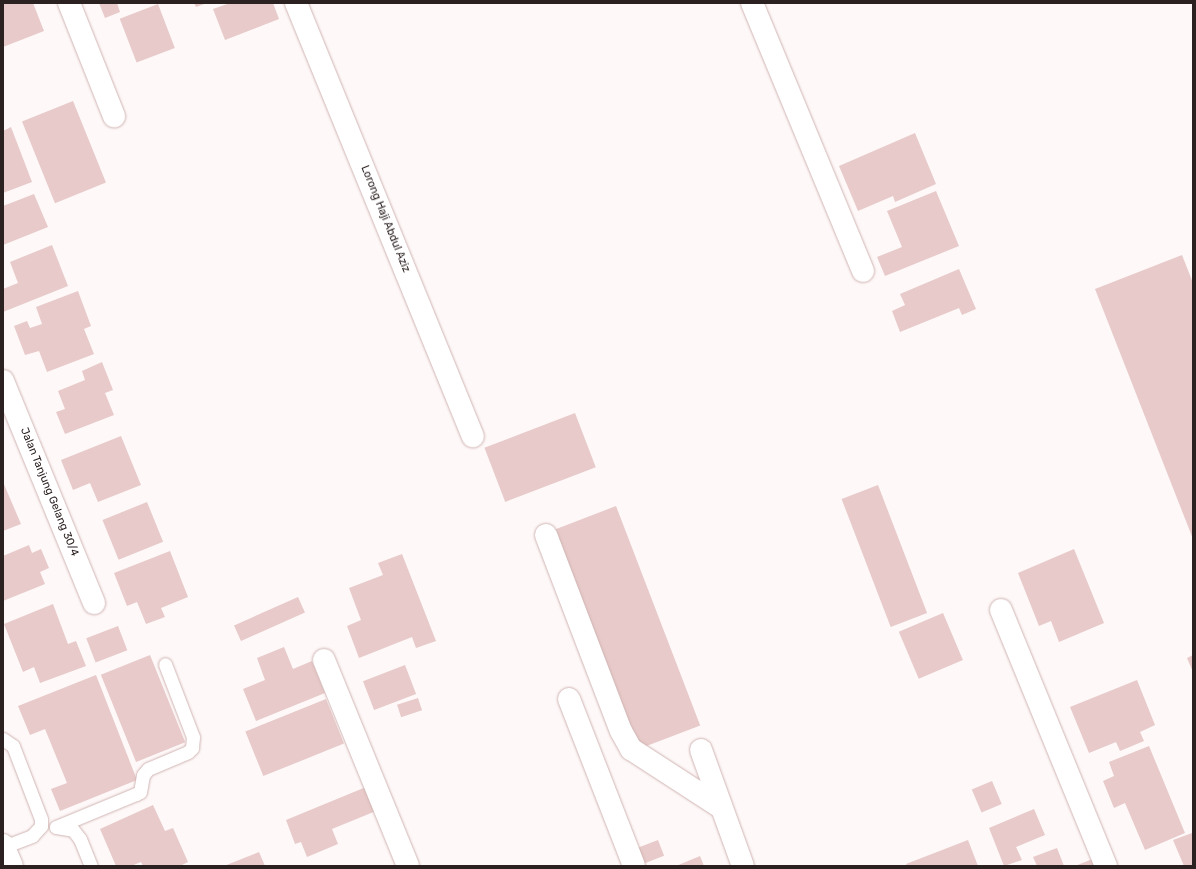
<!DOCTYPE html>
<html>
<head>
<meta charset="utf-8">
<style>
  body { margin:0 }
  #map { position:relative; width:1196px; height:869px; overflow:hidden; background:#fef8f8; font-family:Rubik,sans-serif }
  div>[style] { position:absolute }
  .building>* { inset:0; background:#e7cac9; transform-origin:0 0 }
  .roads { filter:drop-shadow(0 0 1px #d0b4b3) drop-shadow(0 0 1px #d0b4b3) }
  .service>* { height:13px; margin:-6.5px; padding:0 6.5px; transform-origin:6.5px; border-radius:6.5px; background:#fff }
  .minor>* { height:22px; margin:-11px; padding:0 11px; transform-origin:11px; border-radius:11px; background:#fff }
  .tertiary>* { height:22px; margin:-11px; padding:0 11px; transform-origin:11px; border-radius:11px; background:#fff }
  span { translate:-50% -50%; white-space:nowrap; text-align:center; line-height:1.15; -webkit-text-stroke:4px #fff; paint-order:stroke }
  .street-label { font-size:11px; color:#2c2121 }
  .frame { position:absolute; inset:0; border:4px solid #2c2121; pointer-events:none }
</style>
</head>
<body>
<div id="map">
  <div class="building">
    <i style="clip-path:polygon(3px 3px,33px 3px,44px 31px,3px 47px)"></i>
    <i style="clip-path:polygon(99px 3px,117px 3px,120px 12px,105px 18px)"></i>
    <i style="clip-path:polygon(194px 3px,207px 3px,196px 7px)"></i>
    <i style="clip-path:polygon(230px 3px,273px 3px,279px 19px,225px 40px,213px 9px)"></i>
    <i style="left:158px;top:4px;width:47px;height:41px;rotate:69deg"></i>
    <i style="left:73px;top:101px;width:88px;height:55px;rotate:68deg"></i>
    <i style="clip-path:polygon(11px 127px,32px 182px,3px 193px,3px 131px)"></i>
    <i style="clip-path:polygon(915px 133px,936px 184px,895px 202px,893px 196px,858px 211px,839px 166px)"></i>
    <i style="clip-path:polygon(936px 191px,959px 246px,885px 276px,877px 257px,902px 247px,887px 211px)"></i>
    <i style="clip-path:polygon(34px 194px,48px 227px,3px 245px,3px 206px)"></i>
    <i style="clip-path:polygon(52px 245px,68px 286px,3px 312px,3px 289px,18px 283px,10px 262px)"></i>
    <i style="clip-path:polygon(1182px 255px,1193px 283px,1193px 539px,1095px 289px)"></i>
    <i style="clip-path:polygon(959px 269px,976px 309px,962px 315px,959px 308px,900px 332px,892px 311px,905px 305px,900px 294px)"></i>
    <i style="clip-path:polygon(78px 291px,91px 326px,84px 329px,94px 354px,47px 372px,39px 351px,25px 355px,14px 326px,27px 321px,30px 328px,42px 324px,36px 307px)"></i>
    <i style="clip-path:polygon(102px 362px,113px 390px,105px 393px,114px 415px,65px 434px,56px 412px,65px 409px,58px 391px,85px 380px,82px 371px)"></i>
    <i style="left:575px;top:413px;width:58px;height:97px;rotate:69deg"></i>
    <i style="clip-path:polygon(121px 436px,141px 485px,98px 502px,90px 483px,73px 490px,61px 460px)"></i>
    <i style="clip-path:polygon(3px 482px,21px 524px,3px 531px)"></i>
    <i style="left:878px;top:485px;width:137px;height:39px;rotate:69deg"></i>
    <i style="left:147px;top:502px;width:43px;height:48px;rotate:68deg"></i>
    <i style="left:616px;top:506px;width:235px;height:66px;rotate:69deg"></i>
    <i style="clip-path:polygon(29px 545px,32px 553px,41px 549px,49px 568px,40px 572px,45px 584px,3px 601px,3px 556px)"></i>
    <i style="clip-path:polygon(1074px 549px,1104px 623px,1059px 642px,1051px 621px,1039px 626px,1018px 573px)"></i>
    <i style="clip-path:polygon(170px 551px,188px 597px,161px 608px,165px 617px,146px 624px,137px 602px,127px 606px,114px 573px)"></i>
    <i style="clip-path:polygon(402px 554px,436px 641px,416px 648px,412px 637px,359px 658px,347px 626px,361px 620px,349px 588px,383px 575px,378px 563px)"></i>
    <i style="left:298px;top:597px;width:17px;height:70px;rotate:66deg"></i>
    <i style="clip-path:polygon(53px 604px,68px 644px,76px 641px,86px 666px,40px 683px,34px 667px,23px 672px,4px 624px)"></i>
    <i style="left:943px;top:613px;width:51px;height:48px;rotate:67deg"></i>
    <i style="left:118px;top:626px;width:26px;height:34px;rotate:69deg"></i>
    <i style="clip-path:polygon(284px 647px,293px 669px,312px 661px,325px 693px,256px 721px,243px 689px,265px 680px,257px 658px)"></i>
    <i style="left:150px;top:655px;width:94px;height:53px;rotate:68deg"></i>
    <i style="clip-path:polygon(1193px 655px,1193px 672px,1187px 658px)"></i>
    <i style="left:405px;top:665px;width:31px;height:45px;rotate:69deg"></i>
    <i style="clip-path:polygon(96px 675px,137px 780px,60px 811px,51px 789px,67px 783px,45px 729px,30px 735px,18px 706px)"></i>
    <i style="clip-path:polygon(1137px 680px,1155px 725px,1140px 732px,1144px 741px,1120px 751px,1116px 742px,1089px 753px,1070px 707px)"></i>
    <i style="left:418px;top:698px;width:13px;height:22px;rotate:72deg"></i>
    <i style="left:326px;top:699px;width:48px;height:87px;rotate:68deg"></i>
    <i style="clip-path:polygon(1149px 746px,1185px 833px,1145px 850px,1125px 803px,1114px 808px,1103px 781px,1114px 776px,1109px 762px)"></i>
    <i style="left:992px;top:781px;width:25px;height:22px;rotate:67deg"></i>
    <i style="clip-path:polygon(366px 787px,376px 811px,332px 829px,338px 844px,307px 857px,301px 842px,295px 844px,286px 820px)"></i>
    <i style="clip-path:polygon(153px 805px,165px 831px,173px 828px,188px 862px,180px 866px,143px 866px,141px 862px,131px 866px,116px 866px,100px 829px)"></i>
    <i style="clip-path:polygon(1034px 809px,1045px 835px,1016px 847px,1022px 860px,1004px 866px,989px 828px)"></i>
    <i style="clip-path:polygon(1192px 833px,1193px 866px,1184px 866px,1173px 840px)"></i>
    <i style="left:658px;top:840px;width:17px;height:23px;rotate:69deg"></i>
    <i style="clip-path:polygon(968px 840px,978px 866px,907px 866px,906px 864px)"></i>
    <i style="clip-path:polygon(1057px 848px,1064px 866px,1037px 866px,1033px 857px)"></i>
    <i style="clip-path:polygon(259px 852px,265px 866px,224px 866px)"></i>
    <i style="clip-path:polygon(700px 856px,704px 866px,676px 866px)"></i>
    <i style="clip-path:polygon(1095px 858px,1097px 866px,1075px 866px)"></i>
  </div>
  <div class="roads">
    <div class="service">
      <i style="left:3px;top:739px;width:12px;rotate:35deg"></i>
      <i style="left:13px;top:746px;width:78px;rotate:69deg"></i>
      <i style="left:41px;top:819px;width:7px;rotate:90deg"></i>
      <i style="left:41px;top:826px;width:13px;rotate:132deg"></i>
      <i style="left:32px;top:836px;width:30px;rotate:159deg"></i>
      <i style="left:56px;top:827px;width:87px;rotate:-22.4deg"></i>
      <i style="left:136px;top:794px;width:4px;rotate:-27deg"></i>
      <i style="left:140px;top:792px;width:17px;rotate:-80deg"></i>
      <i style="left:143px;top:775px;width:8px;rotate:-50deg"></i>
      <i style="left:148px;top:769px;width:43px;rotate:-23deg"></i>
      <i style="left:188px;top:752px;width:6px;rotate:-45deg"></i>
      <i style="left:192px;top:748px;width:11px;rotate:-85deg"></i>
      <i style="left:193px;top:737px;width:78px;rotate:-111deg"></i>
      <i style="left:56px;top:827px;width:17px;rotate:10deg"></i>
      <i style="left:73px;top:830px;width:11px;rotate:52deg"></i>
      <i style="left:80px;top:839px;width:29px;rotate:68deg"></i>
    </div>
    <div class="minor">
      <i style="left:69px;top:3px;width:122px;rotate:68.3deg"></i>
      <i style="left:296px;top:3px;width:468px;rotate:67.8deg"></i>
      <i style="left:752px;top:3px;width:290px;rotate:67.5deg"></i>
      <i style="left:3px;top:381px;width:240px;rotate:67.7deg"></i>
      <i style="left:546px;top:535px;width:210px;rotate:69.1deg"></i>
      <i style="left:621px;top:731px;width:21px;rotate:61deg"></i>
      <i style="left:631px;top:749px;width:108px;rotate:33deg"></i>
      <i style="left:1001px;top:610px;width:277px;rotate:67.7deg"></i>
      <i style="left:324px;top:660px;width:222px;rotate:67.8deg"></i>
      <i style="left:569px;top:699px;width:179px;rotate:68.7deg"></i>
      <i style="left:701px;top:750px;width:123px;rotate:70.1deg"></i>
    </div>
    <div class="tertiary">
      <i style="left:3px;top:845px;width:23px;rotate:67deg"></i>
    </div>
  </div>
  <div class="street-label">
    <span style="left:385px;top:219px;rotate:68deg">Lorong Haji Abdul Aziz</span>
    <span style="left:49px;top:492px;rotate:68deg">Jalan Tanjung Gelang 30/4</span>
  </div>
  <div class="frame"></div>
</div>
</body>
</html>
